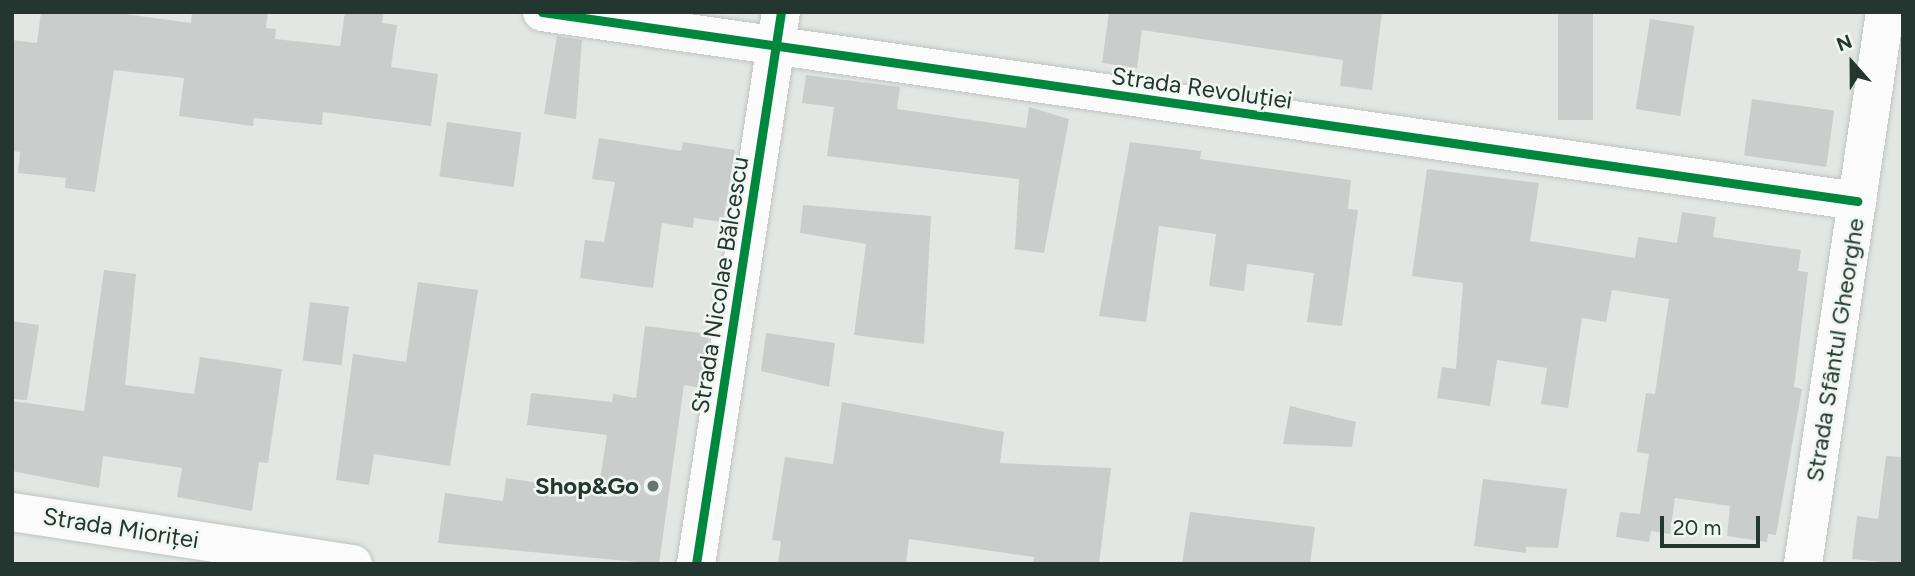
<!DOCTYPE html>
<html>
<head>
<meta charset="utf-8">
<style>
  body { margin:0 }
  #map { position:relative; width:1915px; height:576px; overflow:hidden; background:#e2e7e4; font-family:Figtree,sans-serif }
  div>[style] { position:absolute }
  .building>* { inset:0; background:#c9cecc; transform-origin:0 0 }
  .roads { filter:drop-shadow(0 0 2px #bfc4c1) drop-shadow(0 0 2px #bfc4c1) }
  .minor>* { height:38px; margin:-19px; padding:0 19px; transform-origin:19px; border-radius:19px; background:#fbfbfb }
  .cycleway>* { height:9px; margin:-4.5px; padding:0 4.5px; transform-origin:4.5px; border-radius:4.5px; background:#00873e }
  .dots>* { width:19px; height:19px; translate:-50% -50%; box-sizing:border-box; border:4px solid #f0f6f2; border-radius:50% }
  span { translate:-50% -50%; white-space:nowrap; text-align:center; line-height:1.15; -webkit-text-stroke:5px #f0f6f2; paint-order:stroke }
  .street-label { font-size:24px; color:#233730 }
  .poi-label { font-size:24px; color:#233730; font-weight:700 }
  .right { translate:-100% -50%; text-align:right }
  .frame { position:absolute; inset:0; border:14px solid #233730; pointer-events:none }
  .north { position:absolute; left:1817px; top:28px; width:70px; height:70px; -webkit-text-stroke:5px #f0f6f2; paint-order:stroke; rotate:339deg; font-size:19px; font-weight:700; line-height:28px; text-align:center; color:#233730 }
  .north::after { content:''; display:block; margin:auto; width:24px; height:32px; background:#233730; clip-path:polygon(50% 0,100% 100%,50% 72%,0 100%) }
  .scale { position:absolute; left:1660px; top:516px; width:100px; height:32px; box-sizing:border-box; border:4px solid #233730; border-top:0; padding-left:9px; font-size:21px; line-height:24px; white-space:nowrap; color:#233730; -webkit-text-stroke:5px #f0f6f2; paint-order:stroke }
</style>
</head>
<body>
<div id="map">
  <div class="building">
    <i style="clip-path:polygon(41px 12px,111px 12px,191px 23px,192px 12px,268px 12px,266px 28px,276px 29px,275px 39px,340px 46px,345px 12px,384px 12px,382px 23px,397px 25px,391px 67px,438px 74px,431px 126px,323px 112px,322px 125px,254px 118px,253px 126px,179px 116px,184px 78px,114px 70px,95px 192px,65px 188px,66px 178px,18px 173px,20px 152px,12px 151px,12px 40px,37px 43px)"></i>
    <i style="clip-path:polygon(1109px 12px,1382px 12px,1372px 90px,1340px 86px,1343px 60px,1142px 30px,1137px 68px,1102px 63px)"></i>
    <i style="left:1558px;top:12px;width:35px;height:108px"></i>
    <i style="left:1650px;top:19px;width:45px;height:91px;rotate:9deg"></i>
    <i style="clip-path:polygon(557px 36px,582px 40px,576px 119px,544px 114px)"></i>
    <i style="clip-path:polygon(806px 75px,900px 87px,897px 109px,1026px 128px,1029px 107px,1069px 119px,1044px 253px,1015px 249px,1019px 179px,827px 156px,834px 107px,802px 103px)"></i>
    <i style="left:1752px;top:99px;width:83px;height:57px;rotate:8deg"></i>
    <i style="left:447px;top:122px;width:75px;height:55px;rotate:8deg"></i>
    <i style="clip-path:polygon(599px 138px,681px 151px,683px 142px,735px 150px,723px 222px,694px 218px,693px 228px,662px 223px,653px 288px,580px 278px,585px 240px,604px 242px,615px 182px,592px 179px)"></i>
    <i style="clip-path:polygon(1130px 142px,1201px 151px,1200px 159px,1351px 180px,1348px 209px,1358px 210px,1342px 326px,1307px 322px,1314px 273px,1247px 264px,1244px 291px,1209px 286px,1216px 234px,1159px 226px,1146px 322px,1099px 316px)"></i>
    <i style="clip-path:polygon(1427px 169px,1539px 183px,1530px 241px,1635px 258px,1638px 237px,1677px 243px,1682px 212px,1716px 217px,1713px 237px,1801px 250px,1798px 271px,1808px 272px,1794px 387px,1802px 389px,1776px 535px,1768px 534px,1767px 542px,1727px 536px,1730px 506px,1675px 498px,1670px 534px,1651px 531px,1649px 542px,1616px 537px,1620px 512px,1640px 514px,1649px 454px,1637px 452px,1646px 393px,1655px 394px,1669px 299px,1612px 290px,1606px 322px,1582px 318px,1568px 408px,1541px 404px,1547px 368px,1497px 360px,1490px 406px,1437px 398px,1442px 367px,1456px 369px,1463px 283px,1412px 276px)"></i>
    <i style="clip-path:polygon(803px 205px,931px 216px,924px 344px,854px 335px,866px 244px,800px 233px)"></i>
    <i style="clip-path:polygon(104px 270px,136px 274px,125px 385px,194px 394px,200px 357px,282px 369px,268px 463px,259px 462px,252px 511px,177px 497px,182px 468px,103px 456px,99px 488px,12px 471px,12px 401px,84px 411px)"></i>
    <i style="clip-path:polygon(418px 282px,478px 290px,450px 466px,374px 454px,369px 485px,336px 480px,353px 354px,406px 362px)"></i>
    <i style="left:310px;top:302px;width:39px;height:59px;rotate:7deg"></i>
    <i style="clip-path:polygon(12px 321px,39px 325px,27px 400px,12px 399px)"></i>
    <i style="clip-path:polygon(645px 326px,709px 334px,701px 388px,684px 385px,659px 564px,438px 543px,445px 493px,503px 501px,506px 478px,598px 492px,607px 435px,527px 425px,531px 393px,612px 402px,613px 394px,636px 398px)"></i>
    <i style="clip-path:polygon(766px 333px,835px 343px,829px 387px,761px 371px)"></i>
    <i style="clip-path:polygon(842px 402px,1004px 432px,1000px 463px,1111px 468px,1099px 564px,1033px 564px,1034px 557px,909px 539px,906px 564px,778px 564px,781px 541px,772px 540px,785px 457px,833px 464px)"></i>
    <i style="clip-path:polygon(1290px 406px,1356px 422px,1352px 447px,1283px 444px)"></i>
    <i style="clip-path:polygon(1886px 456px,1903px 457px,1903px 564px,1852px 559px,1857px 516px,1878px 519px)"></i>
    <i style="clip-path:polygon(1483px 479px,1567px 489px,1558px 548px,1526px 547px,1526px 553px,1474px 546px)"></i>
    <i style="clip-path:polygon(1190px 512px,1315px 527px,1310px 564px,1182px 564px)"></i>
  </div>
  <div class="roads">
    <div class="minor">
      <i style="left:542px;top:12px;width:1329px;rotate:8.18deg"></i>
      <i style="left:12px;top:512px;width:345px;rotate:8.7deg"></i>
      <i style="left:696px;top:564px;width:559px;rotate:-81.25deg"></i>
      <i style="left:1803px;top:564px;width:558px;rotate:-81.55deg"></i>
    </div>
  </div>
  <div class="cycleway">
    <i style="left:542px;top:12px;width:1329px;rotate:8.18deg"></i>
    <i style="left:696px;top:564px;width:559px;rotate:-81.25deg"></i>
  </div>
  <div class="dots">
    <i style="left:653px;top:486px;background:#66756f"></i>
  </div>
  <div class="street-label">
    <span style="left:1202px;top:88px;rotate:8deg">Strada Revoluției</span>
    <span style="left:720px;top:285px;rotate:-81deg">Strada Nicolae Bălcescu</span>
    <span style="left:1835px;top:350px;rotate:-81deg">Strada Sfântul Gheorghe</span>
    <span style="left:121px;top:528px;rotate:9deg">Strada Mioriței</span>
  </div>
  <div class="poi-label">
    <span class="right" style="left:639px;top:486px">Shop&amp;Go</span>
  </div>
  <div class="frame"></div>
  <div class="north">N</div>
  <div class="scale">20 m</div>
</div>
</body>
</html>
